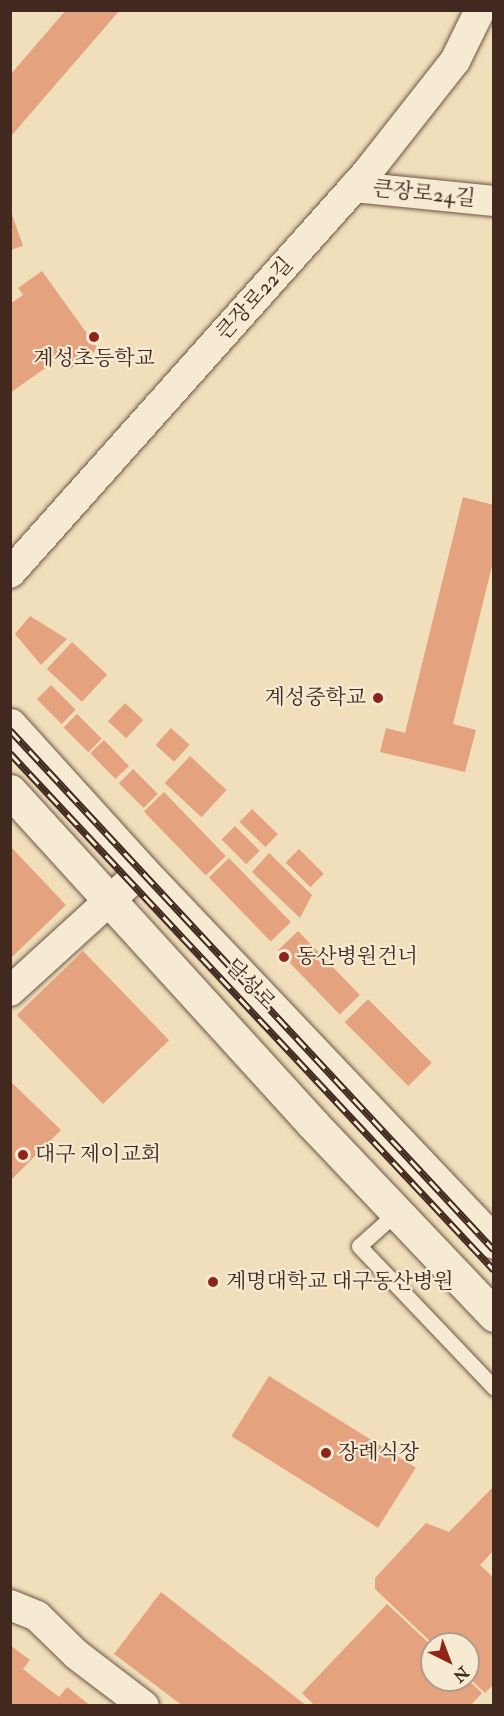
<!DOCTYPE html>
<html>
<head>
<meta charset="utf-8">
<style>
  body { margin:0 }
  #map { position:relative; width:504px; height:1716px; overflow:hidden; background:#f1dfbb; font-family:"IM FELL Double Pica","Noto Serif KR",serif }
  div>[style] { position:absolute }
  .building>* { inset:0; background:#e5a27e; transform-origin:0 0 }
  .roads { filter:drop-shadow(0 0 2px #6e5647) drop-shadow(0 0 2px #6e5647) }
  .lane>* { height:15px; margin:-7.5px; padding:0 7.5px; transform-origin:7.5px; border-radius:7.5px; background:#f6ead3 }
  .street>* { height:30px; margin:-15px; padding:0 15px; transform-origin:15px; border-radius:15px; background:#f6ead3 }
  .secondary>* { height:33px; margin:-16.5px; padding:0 16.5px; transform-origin:16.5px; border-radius:16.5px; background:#f6ead3 }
  .rail>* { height:7px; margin-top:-3.5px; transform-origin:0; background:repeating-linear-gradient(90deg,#f6ead3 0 14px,#422920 0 28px); box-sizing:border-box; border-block:2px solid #422920 }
  .dots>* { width:16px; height:16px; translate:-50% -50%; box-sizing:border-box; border:3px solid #f6ead3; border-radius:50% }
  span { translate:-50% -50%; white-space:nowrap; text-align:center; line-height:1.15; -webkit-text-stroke:4.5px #f6ead3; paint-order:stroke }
  .street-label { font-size:21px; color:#422920 }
  .poi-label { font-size:21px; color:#422920 }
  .right { translate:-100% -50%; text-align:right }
  .left { translate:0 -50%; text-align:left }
  .frame { position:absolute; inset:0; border:12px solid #422920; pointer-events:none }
  .north { position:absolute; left:420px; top:1632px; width:60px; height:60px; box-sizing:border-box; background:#f6ead3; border:2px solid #ae9d8b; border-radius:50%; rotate:138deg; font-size:16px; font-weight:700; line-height:24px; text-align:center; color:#422920 }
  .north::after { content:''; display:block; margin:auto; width:21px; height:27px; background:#8f2418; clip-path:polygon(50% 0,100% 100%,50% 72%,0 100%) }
</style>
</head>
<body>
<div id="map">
  <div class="building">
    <i style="clip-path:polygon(66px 10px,120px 10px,12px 135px,10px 75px)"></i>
    <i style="clip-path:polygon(10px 209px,23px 246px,10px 250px)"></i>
    <i style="clip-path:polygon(42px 271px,98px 349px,70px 369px,61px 357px,10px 393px,10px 304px,23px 295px,18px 288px)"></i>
    <i style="clip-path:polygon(463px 497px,494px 505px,494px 558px,453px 724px,476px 730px,465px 772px,380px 752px,386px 728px,405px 733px)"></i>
    <i style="clip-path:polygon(30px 616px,67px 639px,41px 665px,15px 634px)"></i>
    <i style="left:72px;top:642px;width:48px;height:37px;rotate:43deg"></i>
    <i style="left:51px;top:685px;width:35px;height:20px;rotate:45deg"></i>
    <i style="left:125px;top:703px;width:25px;height:25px;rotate:43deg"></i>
    <i style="left:77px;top:714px;width:35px;height:19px;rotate:45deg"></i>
    <i style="left:171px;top:728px;width:25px;height:23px;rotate:42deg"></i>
    <i style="left:104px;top:740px;width:36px;height:19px;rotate:46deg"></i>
    <i style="left:190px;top:756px;width:50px;height:37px;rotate:43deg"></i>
    <i style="left:133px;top:769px;width:35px;height:20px;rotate:45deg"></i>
    <i style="left:164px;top:792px;width:89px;height:28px;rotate:46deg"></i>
    <i style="left:252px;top:809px;width:36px;height:18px;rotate:44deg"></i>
    <i style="left:235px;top:826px;width:35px;height:19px;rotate:45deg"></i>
    <i style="clip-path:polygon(10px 846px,66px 905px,10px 959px)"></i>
    <i style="left:299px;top:849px;width:35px;height:19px;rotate:45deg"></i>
    <i style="clip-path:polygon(269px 853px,312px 895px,300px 918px,252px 872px)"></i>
    <i style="left:229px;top:858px;width:89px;height:28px;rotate:46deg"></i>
    <i style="left:298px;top:931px;width:89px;height:28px;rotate:46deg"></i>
    <i style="left:83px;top:951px;width:124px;height:92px;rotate:46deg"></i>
    <i style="left:368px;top:999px;width:90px;height:33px;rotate:45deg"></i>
    <i style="clip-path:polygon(10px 1081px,61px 1130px,10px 1181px)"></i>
    <i style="left:269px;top:1376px;width:173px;height:71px;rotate:32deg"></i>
    <i style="clip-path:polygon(494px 1486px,494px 1550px,480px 1565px,494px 1578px,494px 1684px,485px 1693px,468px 1677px,468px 1644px,433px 1644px,375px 1589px,375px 1578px,426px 1523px,449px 1532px)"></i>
    <i style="clip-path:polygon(161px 1592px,307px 1706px,183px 1706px,114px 1654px)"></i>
    <i style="clip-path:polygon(387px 1604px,432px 1646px,432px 1680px,468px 1680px,482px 1693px,470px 1706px,315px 1706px,302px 1693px)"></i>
    <i style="clip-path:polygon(10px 1645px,30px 1660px,23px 1669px,59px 1697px,67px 1687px,91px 1706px,10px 1706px)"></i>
  </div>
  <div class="roads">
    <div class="lane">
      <i style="left:398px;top:1211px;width:52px;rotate:138.1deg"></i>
      <i style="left:359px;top:1246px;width:196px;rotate:46.4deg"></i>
    </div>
    <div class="street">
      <i style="left:354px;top:187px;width:141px;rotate:5.7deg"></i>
      <i style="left:10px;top:573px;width:535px;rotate:-48.26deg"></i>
      <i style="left:366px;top:174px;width:144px;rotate:-51.8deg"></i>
      <i style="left:455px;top:61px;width:57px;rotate:-63.9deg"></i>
      <i style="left:10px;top:991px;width:178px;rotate:-42.3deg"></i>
      <i style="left:10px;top:1605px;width:29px;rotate:22deg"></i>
      <i style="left:37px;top:1616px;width:56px;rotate:44.3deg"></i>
      <i style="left:77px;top:1655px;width:84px;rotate:37.3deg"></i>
    </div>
    <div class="secondary">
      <i style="left:10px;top:725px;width:197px;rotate:47.9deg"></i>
      <i style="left:142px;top:871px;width:511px;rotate:46.51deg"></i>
      <i style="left:10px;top:791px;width:449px;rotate:47.7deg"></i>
      <i style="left:312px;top:1123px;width:265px;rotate:46.5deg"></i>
    </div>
  </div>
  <div class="rail">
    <i style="left:10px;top:730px;width:710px;rotate:47.05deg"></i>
    <i style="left:10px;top:753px;width:708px;rotate:46.89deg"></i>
  </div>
  <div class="dots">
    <i style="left:94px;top:337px;background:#8f2418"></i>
    <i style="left:378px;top:698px;background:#8f2418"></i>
    <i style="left:284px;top:957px;background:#8f2418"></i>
    <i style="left:23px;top:1155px;background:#8f2418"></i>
    <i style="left:213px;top:1282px;background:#8f2418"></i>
    <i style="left:326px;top:1453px;background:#8f2418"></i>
  </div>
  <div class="street-label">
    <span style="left:424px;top:194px;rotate:6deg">큰장로24길</span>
    <span style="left:255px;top:299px;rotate:-48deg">큰장로22길</span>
    <span style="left:250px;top:985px;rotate:46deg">달성로</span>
  </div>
  <div class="poi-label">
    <span style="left:94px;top:359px">계성초등학교</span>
    <span class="right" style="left:366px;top:698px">계성중학교</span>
    <span class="left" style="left:296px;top:957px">동산병원건너</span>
    <span class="left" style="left:35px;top:1155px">대구 제이교회</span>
    <span class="left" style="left:226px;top:1282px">계명대학교 대구동산병원</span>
    <span class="left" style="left:338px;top:1453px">장례식장</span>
  </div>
  <div class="frame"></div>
  <div class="north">N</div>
</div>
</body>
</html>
